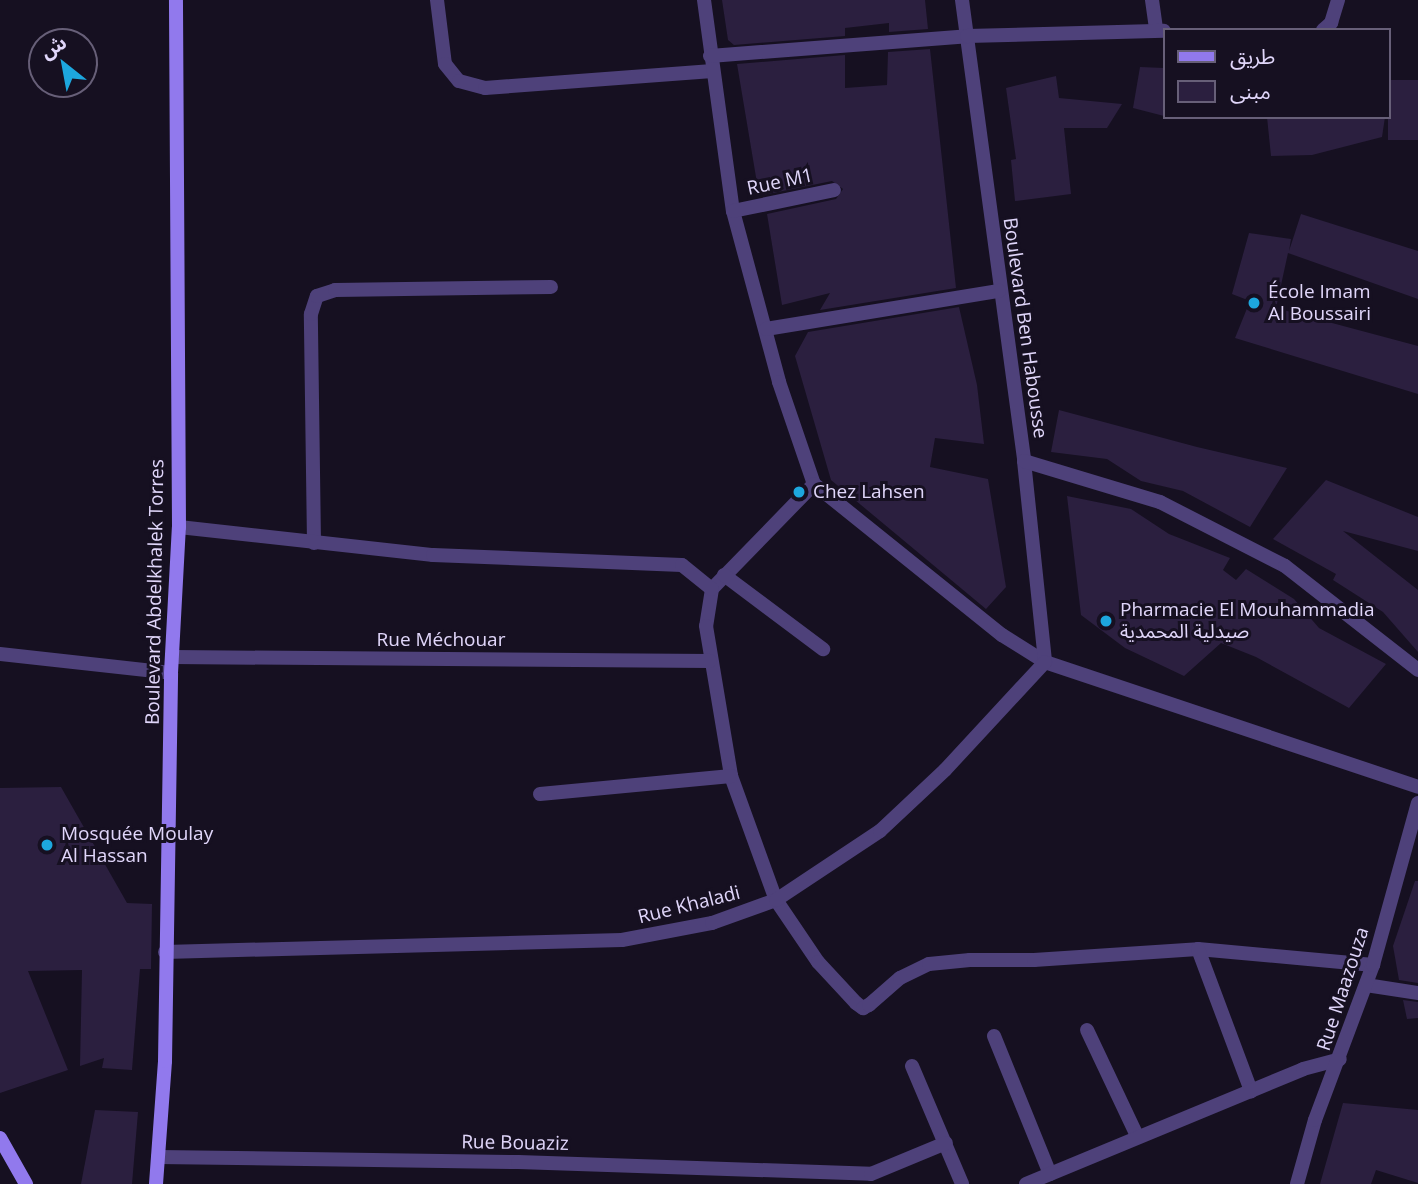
<!DOCTYPE html>
<html>
<head>
<meta charset="utf-8">
<style>
  body { margin:0 }
  #map { position:relative; width:1418px; height:1184px; overflow:hidden; background:#161021; font-family:"Open Sans","Noto Sans Arabic",sans-serif }
  div>[style] { position:absolute }
  .building>* { inset:0; background:#2b1f3f; transform-origin:0 0 }
  .lane>* { height:14px; margin:-7px; padding:0 7px; transform-origin:7px; border-radius:7px; background:#4e417a }
  .street>* { height:14px; margin:-7px; padding:0 7px; transform-origin:7px; border-radius:7px; background:#4e417a }
  .secondary>* { height:14px; margin:-7px; padding:0 7px; transform-origin:7px; border-radius:7px; background:#9179ed }
  .dots>* { width:19px; height:19px; translate:-50% -50%; box-sizing:border-box; border:4px solid #161021; border-radius:50% }
  span { translate:-50% -50%; white-space:nowrap; text-align:center; line-height:1.15; -webkit-text-stroke:6px #161021; paint-order:stroke }
  .street-label { font-size:19px; color:#e0d6fa }
  .poi-label { font-size:19px; color:#e0d6fa }
  .left { translate:0 -50%; text-align:left }
  .legend { position:absolute; left:1163px; top:28px; width:228px; height:91px; box-sizing:border-box; background:#161021; border:2px solid #675f78; margin:0; padding:9px 12px; list-style:none; font-size:21px; color:#e0d6fa }
  .legend li { display:flex; align-items:center; gap:14px; height:35px }
  .legend b { width:35px; border:2px solid #675f78 }
  .north { position:absolute; left:28px; top:28px; width:70px; height:70px; box-sizing:border-box; background:#161021; border:2px solid #675f78; border-radius:50%; rotate:329deg; font-size:19px; font-weight:700; line-height:28px; text-align:center; color:#e0d6fa }
  .north::after { content:''; display:block; margin:auto; width:24px; height:32px; background:#1da7de; clip-path:polygon(50% 0,100% 100%,50% 72%,0 100%) }
</style>
</head>
<body>
<div id="map">
  <div class="building">
    <i style="clip-path:polygon(722px 0,925px 0,928px 29px,889px 32px,889px 23px,845px 28px,845px 36px,734px 45px,728px 40px)"></i>
    <i style="clip-path:polygon(930px 49px,956px 288px,820px 310px,830px 293px,782px 305px,767px 214px,836px 199px,843px 189px,832px 181px,763px 195px,758px 189px,737px 64px,845px 55px,845px 88px,887px 85px,888px 52px)"></i>
    <i style="clip-path:polygon(1140px 67px,1164px 68px,1164px 116px,1133px 108px)"></i>
    <i style="clip-path:polygon(1056px 76px,1059px 98px,1122px 104px,1107px 128px,1064px 128px,1071px 194px,1015px 201px,1011px 160px,1016px 159px,1006px 88px)"></i>
    <i style="left:1418px;top:80px;width:60px;height:30px;rotate:90deg"></i>
    <i style="clip-path:polygon(1267px 117px,1385px 117px,1382px 137px,1312px 155px,1271px 156px)"></i>
    <i style="clip-path:polygon(1301px 214px,1418px 251px,1418px 299px,1288px 253px,1276px 308px,1418px 346px,1418px 394px,1235px 338px,1250px 301px,1232px 294px,1249px 233px,1291px 239px,1289px 251px)"></i>
    <i style="clip-path:polygon(959px 307px,977px 385px,984px 444px,935px 438px,930px 467px,988px 479px,1006px 587px,986px 609px,831px 480px,795px 356px,808px 332px)"></i>
    <i style="clip-path:polygon(1059px 410px,1197px 447px,1287px 468px,1250px 527px,1183px 491px,1141px 481px,1107px 459px,1051px 452px)"></i>
    <i style="clip-path:polygon(1326px 480px,1418px 517px,1418px 551px,1343px 531px,1418px 590px,1418px 652px,1383px 612px,1333px 580px,1336px 574px,1273px 539px)"></i>
    <i style="clip-path:polygon(1067px 496px,1131px 509px,1169px 534px,1230px 558px,1223px 570px,1236px 580px,1246px 569px,1294px 599px,1319px 628px,1386px 664px,1349px 708px,1256px 657px,1221px 643px,1184px 676px,1125px 648px,1081px 615px)"></i>
    <i style="clip-path:polygon(61px 787px,127px 903px,152px 904px,151px 969px,140px 969px,132px 1070px,102px 1068px,104px 1058px,80px 1066px,82px 970px,28px 971px,68px 1070px,0 1093px,0 788px)"></i>
    <i style="clip-path:polygon(1415px 881px,1418px 881px,1418px 983px,1399px 980px,1393px 946px)"></i>
    <i style="clip-path:polygon(1403px 1000px,1418px 1002px,1418px 1018px,1407px 1019px)"></i>
    <i style="clip-path:polygon(1343px 1103px,1418px 1110px,1418px 1183px,1376px 1170px,1371px 1184px,1320px 1184px)"></i>
    <i style="clip-path:polygon(95px 1110px,138px 1112px,132px 1184px,81px 1184px)"></i>
  </div>
  <div class="lane">
    <i style="left:314px;top:543px;width:229px;rotate:-90.8deg"></i>
    <i style="left:311px;top:314px;width:19px;rotate:-72deg"></i>
    <i style="left:317px;top:296px;width:19px;rotate:-18deg"></i>
    <i style="left:335px;top:290px;width:216px;rotate:-0.8deg"></i>
  </div>
  <div class="street">
    <i style="left:437px;top:0;width:64px;rotate:82.9deg"></i>
    <i style="left:445px;top:64px;width:22px;rotate:51deg"></i>
    <i style="left:459px;top:81px;width:27px;rotate:15deg"></i>
    <i style="left:485px;top:88px;width:228px;rotate:-4.3deg"></i>
    <i style="left:704px;top:0;width:213px;rotate:82.2deg"></i>
    <i style="left:733px;top:211px;width:177px;rotate:74.9deg"></i>
    <i style="left:779px;top:382px;width:108px;rotate:71.1deg"></i>
    <i style="left:814px;top:484px;width:241px;rotate:38.8deg"></i>
    <i style="left:1002px;top:635px;width:51px;rotate:32.1deg"></i>
    <i style="left:1045px;top:662px;width:393px;rotate:18.5deg"></i>
    <i style="left:962px;top:0;width:465px;rotate:82.3deg"></i>
    <i style="left:1024px;top:461px;width:202px;rotate:84deg"></i>
    <i style="left:1152px;top:0;width:30px;rotate:82deg"></i>
    <i style="left:1323px;top:30px;width:11px;rotate:-41deg"></i>
    <i style="left:1331px;top:23px;width:24px;rotate:-73deg"></i>
    <i style="left:710px;top:56px;width:258px;rotate:-4.4deg"></i>
    <i style="left:967px;top:36px;width:197px;rotate:-1.5deg"></i>
    <i style="left:733px;top:211px;width:103px;rotate:-11.7deg"></i>
    <i style="left:766px;top:329px;width:236px;rotate:-9.3deg"></i>
    <i style="left:1024px;top:461px;width:142px;rotate:16.8deg"></i>
    <i style="left:1160px;top:502px;width:140px;rotate:27.1deg"></i>
    <i style="left:1285px;top:566px;width:169px;rotate:38deg"></i>
    <i style="left:814px;top:484px;width:146px;rotate:134.2deg"></i>
    <i style="left:712px;top:589px;width:37px;rotate:99deg"></i>
    <i style="left:706px;top:626px;width:152px;rotate:80.5deg"></i>
    <i style="left:731px;top:776px;width:132px;rotate:70.1deg"></i>
    <i style="left:776px;top:900px;width:75px;rotate:55.9deg"></i>
    <i style="left:818px;top:962px;width:56px;rotate:47.2deg"></i>
    <i style="left:856px;top:1003px;width:9px;rotate:36deg"></i>
    <i style="left:863px;top:1008px;width:7px;rotate:-27deg"></i>
    <i style="left:869px;top:1005px;width:41px;rotate:-41.1deg"></i>
    <i style="left:900px;top:978px;width:32px;rotate:-26deg"></i>
    <i style="left:929px;top:964px;width:41px;rotate:-5.6deg"></i>
    <i style="left:970px;top:960px;width:64px"></i>
    <i style="left:1034px;top:960px;width:164px;rotate:-3.8deg"></i>
    <i style="left:1198px;top:949px;width:176px;rotate:5.2deg"></i>
    <i style="left:179px;top:527px;width:256px;rotate:6.3deg"></i>
    <i style="left:433px;top:555px;width:249px;rotate:2.3deg"></i>
    <i style="left:682px;top:565px;width:38px;rotate:39deg"></i>
    <i style="left:724px;top:575px;width:124px;rotate:36.8deg"></i>
    <i style="left:0;top:654px;width:172px;rotate:6.3deg"></i>
    <i style="left:172px;top:657px;width:538px;rotate:0.43deg"></i>
    <i style="left:540px;top:794px;width:192px;rotate:-5.4deg"></i>
    <i style="left:1198px;top:949px;width:152px;rotate:69.5deg"></i>
    <i style="left:165px;top:952px;width:457px;rotate:-1.5deg"></i>
    <i style="left:622px;top:940px;width:92px;rotate:-10.7deg"></i>
    <i style="left:712px;top:923px;width:68px;rotate:-19.8deg"></i>
    <i style="left:776px;top:900px;width:125px;rotate:-33.6deg"></i>
    <i style="left:880px;top:831px;width:89px;rotate:-43.2deg"></i>
    <i style="left:945px;top:770px;width:147px;rotate:-47.2deg"></i>
    <i style="left:1366px;top:985px;width:53px;rotate:8.7deg"></i>
    <i style="left:1087px;top:1030px;width:117px;rotate:64.7deg"></i>
    <i style="left:994px;top:1036px;width:149px;rotate:67.9deg"></i>
    <i style="left:912px;top:1066px;width:128px;rotate:67deg"></i>
    <i style="left:158px;top:1157px;width:360px;rotate:0.8deg"></i>
    <i style="left:518px;top:1162px;width:353px;rotate:1.9deg"></i>
    <i style="left:871px;top:1174px;width:81px;rotate:-22.5deg"></i>
    <i style="left:1026px;top:1184px;width:300px;rotate:-22.5deg"></i>
    <i style="left:1303px;top:1069px;width:38px;rotate:-15deg"></i>
    <i style="left:1297px;top:1184px;width:66px;rotate:-74.3deg"></i>
    <i style="left:1315px;top:1120px;width:165px;rotate:-69.5deg"></i>
    <i style="left:1373px;top:965px;width:168px;rotate:-74.5deg"></i>
  </div>
  <div class="secondary">
    <i style="left:0;top:1138px;width:53px;rotate:60.5deg"></i>
    <i style="left:156px;top:1184px;width:123px;rotate:-85.8deg"></i>
    <i style="left:165px;top:1061px;width:388px;rotate:-89.1deg"></i>
    <i style="left:171px;top:673px;width:146px;rotate:-86.9deg"></i>
    <i style="left:179px;top:527px;width:527px;rotate:-90.33deg"></i>
  </div>
  <div class="dots">
    <i style="left:1254px;top:303px;background:#1da7de"></i>
    <i style="left:799px;top:492px;background:#1da7de"></i>
    <i style="left:1106px;top:621px;background:#1da7de"></i>
    <i style="left:47px;top:845px;background:#1da7de"></i>
  </div>
  <div class="street-label">
    <span style="left:780px;top:182px;rotate:-12deg">Rue M1</span>
    <span style="left:1025px;top:328px;rotate:82deg">Boulevard Ben Habousse</span>
    <span style="left:155px;top:592px;rotate:-89deg">Boulevard Abdelkhalek Torres</span>
    <span style="left:441px;top:640px">Rue Méchouar</span>
    <span style="left:689px;top:905px;rotate:-14deg">Rue Khaladi</span>
    <span style="left:1343px;top:989px;rotate:-72deg">Rue Maazouza</span>
    <span style="left:515px;top:1143px;rotate:1deg">Rue Bouaziz</span>
  </div>
  <div class="poi-label">
    <span class="left" style="left:1268px;top:303px">École Imam<br>Al Boussairi</span>
    <span class="left" style="left:813px;top:492px">Chez Lahsen</span>
    <span class="left" style="left:1120px;top:621px">Pharmacie El Mouhammadia<br>صيدلية المحمدية</span>
    <span class="left" style="left:61px;top:845px">Mosquée Moulay<br>Al Hassan</span>
  </div>
  <ul class="legend">
  <li><b style="height:9px;background:#9179ed"></b>طريق</li>
  <li><b style="height:19px;background:#2b1f3f"></b>مبنى</li>
  </ul>
  <div class="north">ش</div>
</div>
</body>
</html>
